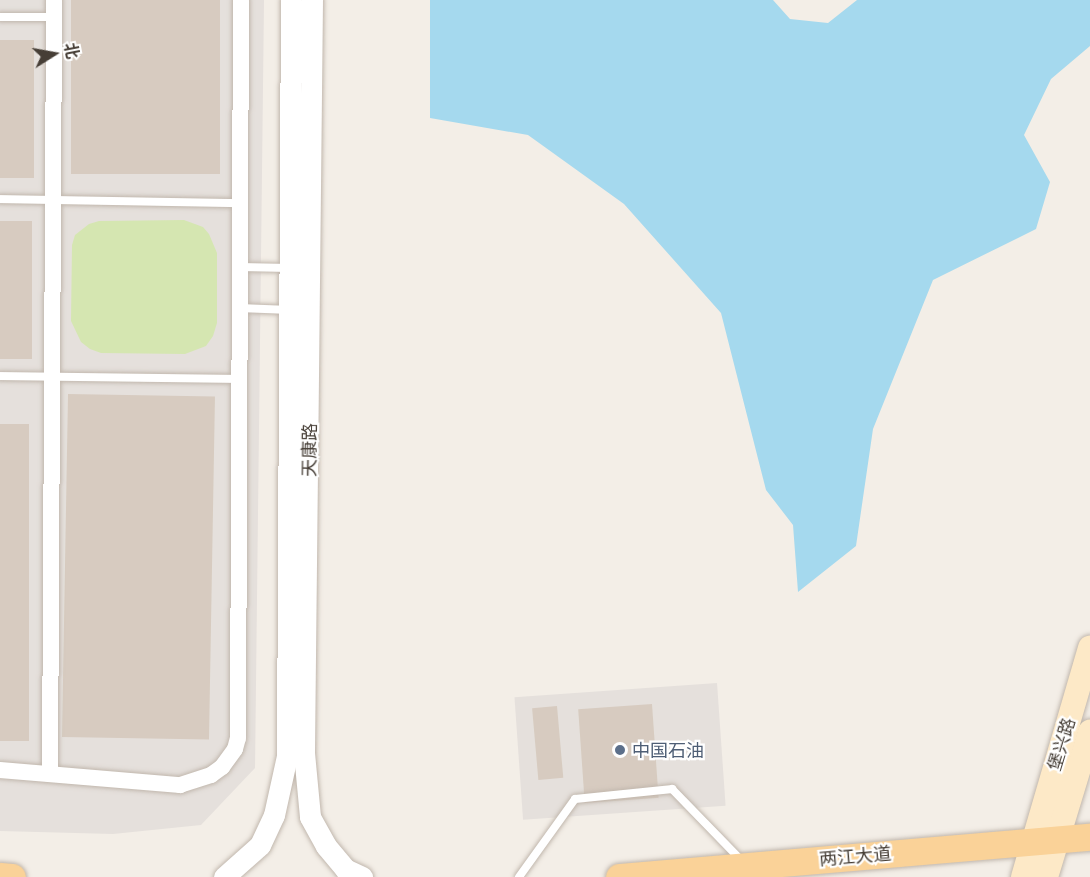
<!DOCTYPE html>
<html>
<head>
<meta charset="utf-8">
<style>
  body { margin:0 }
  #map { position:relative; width:1090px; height:877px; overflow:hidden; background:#f3eee7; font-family:Lato,"Noto Sans SC",sans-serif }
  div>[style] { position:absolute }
  .industrial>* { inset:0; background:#e5e0dc; transform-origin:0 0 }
  .green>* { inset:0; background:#d5e6b1 }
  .water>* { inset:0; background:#a5d9ee }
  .building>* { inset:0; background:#d7cbc0; transform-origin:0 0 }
  .roads { filter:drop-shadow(0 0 2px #c1b7ad) drop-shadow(0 0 2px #c1b7ad) }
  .service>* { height:8px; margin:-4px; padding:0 4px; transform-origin:4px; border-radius:4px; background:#fff }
  .minor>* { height:16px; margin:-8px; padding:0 8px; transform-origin:8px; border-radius:8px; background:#fff }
  .tertiary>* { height:21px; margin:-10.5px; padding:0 10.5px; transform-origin:10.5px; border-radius:10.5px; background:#fff }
  .secondary>* { height:24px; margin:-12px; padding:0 12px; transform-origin:12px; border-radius:12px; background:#fde9c7 }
  .primary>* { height:27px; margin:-13.5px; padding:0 13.5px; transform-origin:13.5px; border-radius:13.5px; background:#fad298 }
  .dots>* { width:16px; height:16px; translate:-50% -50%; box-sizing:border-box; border:3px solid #fff; border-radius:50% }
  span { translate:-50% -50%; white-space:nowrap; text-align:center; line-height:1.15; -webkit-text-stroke:4.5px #fff; paint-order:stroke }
  .street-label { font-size:18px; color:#463e36 }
  .service-label { font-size:18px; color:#4e5e75 }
  .left { translate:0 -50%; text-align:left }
  .north { position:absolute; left:24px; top:24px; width:60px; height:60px; -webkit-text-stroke:4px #fff; paint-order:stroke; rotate:79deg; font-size:16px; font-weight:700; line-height:24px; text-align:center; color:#463e36 }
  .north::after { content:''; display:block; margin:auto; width:21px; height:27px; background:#463e36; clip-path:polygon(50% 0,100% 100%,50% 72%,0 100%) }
</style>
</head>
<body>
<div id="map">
  <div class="industrial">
    <i style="clip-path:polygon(0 0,264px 0,255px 768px,201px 825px,113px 834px,0 831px)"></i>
    <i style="left:717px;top:683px;width:123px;height:203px;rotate:86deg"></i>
  </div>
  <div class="green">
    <i style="clip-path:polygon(184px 220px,203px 227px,209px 234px,217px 253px,217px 323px,213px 336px,206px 346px,185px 354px,101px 353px,90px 349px,81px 342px,71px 321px,72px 245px,75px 235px,89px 224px,99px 221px)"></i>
  </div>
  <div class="water">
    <i style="clip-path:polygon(430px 0,773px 0,790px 19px,828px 23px,857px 0,1090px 0,1090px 46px,1051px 79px,1024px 135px,1050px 182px,1036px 229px,933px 280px,873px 429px,856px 546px,798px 592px,793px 525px,766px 490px,721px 313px,624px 204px,528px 135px,430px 118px)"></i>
  </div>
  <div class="building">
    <i style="left:71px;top:0;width:149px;height:174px"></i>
    <i style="left:0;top:40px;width:34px;height:138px"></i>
    <i style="left:0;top:221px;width:32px;height:138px"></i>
    <i style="left:68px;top:394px;width:147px;height:343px;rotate:1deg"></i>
    <i style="left:0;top:424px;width:29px;height:317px"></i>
    <i style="left:652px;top:704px;width:94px;height:74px;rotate:86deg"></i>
    <i style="left:557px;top:706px;width:72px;height:25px;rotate:85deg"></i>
  </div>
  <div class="roads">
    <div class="service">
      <i style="left:0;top:17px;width:54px"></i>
      <i style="left:0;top:199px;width:240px;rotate:1deg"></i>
      <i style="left:240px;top:267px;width:50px;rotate:1.1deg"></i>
      <i style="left:239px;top:308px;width:51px;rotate:2.2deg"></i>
      <i style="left:0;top:376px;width:239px;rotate:0.7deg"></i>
      <i style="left:519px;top:877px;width:96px;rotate:-54.3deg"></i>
      <i style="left:575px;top:799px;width:98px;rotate:-5.9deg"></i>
      <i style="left:672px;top:789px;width:100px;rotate:45.8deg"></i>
    </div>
    <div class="minor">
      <i style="left:0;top:770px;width:181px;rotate:4.8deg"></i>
      <i style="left:180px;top:785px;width:33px;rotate:-18deg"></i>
      <i style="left:211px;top:775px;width:14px;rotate:-36deg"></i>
      <i style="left:222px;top:767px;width:22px;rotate:-54deg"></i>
      <i style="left:235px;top:749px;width:11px;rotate:-75deg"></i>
      <i style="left:238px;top:738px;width:738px;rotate:-89.77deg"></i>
      <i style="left:50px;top:774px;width:774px;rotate:-89.7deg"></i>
    </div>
    <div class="tertiary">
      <i style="left:312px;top:0;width:753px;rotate:90.61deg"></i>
      <i style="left:304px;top:753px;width:64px;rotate:84.6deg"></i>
      <i style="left:310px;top:817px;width:33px;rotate:61deg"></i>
      <i style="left:326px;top:846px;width:30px;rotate:50deg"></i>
      <i style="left:345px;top:869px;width:19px;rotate:25deg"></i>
      <i style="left:224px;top:877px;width:48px;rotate:-41.6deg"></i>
      <i style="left:260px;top:845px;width:33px;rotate:-65deg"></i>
      <i style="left:274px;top:815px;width:60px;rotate:-77.6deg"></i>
      <i style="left:287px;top:756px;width:756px;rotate:-89.7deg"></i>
    </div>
    <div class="secondary">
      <i style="left:1023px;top:877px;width:239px;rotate:-73.7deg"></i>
      <i style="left:1046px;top:877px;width:152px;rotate:-73.1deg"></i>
    </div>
    <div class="primary">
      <i style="left:0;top:876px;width:12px;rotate:5deg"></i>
      <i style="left:619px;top:877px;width:473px;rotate:-4.9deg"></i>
    </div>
  </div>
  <div class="dots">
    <i style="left:620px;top:750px;background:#5c6f8a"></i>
  </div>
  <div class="street-label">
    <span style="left:309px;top:450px;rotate:-89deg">天康路</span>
    <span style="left:1061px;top:744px;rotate:-73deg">堡兴路</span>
    <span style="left:855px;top:856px;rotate:-5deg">两江大道</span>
  </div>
  <div class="service-label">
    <span class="left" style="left:632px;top:750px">中国石油</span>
  </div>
  <div class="north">北</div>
</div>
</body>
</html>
